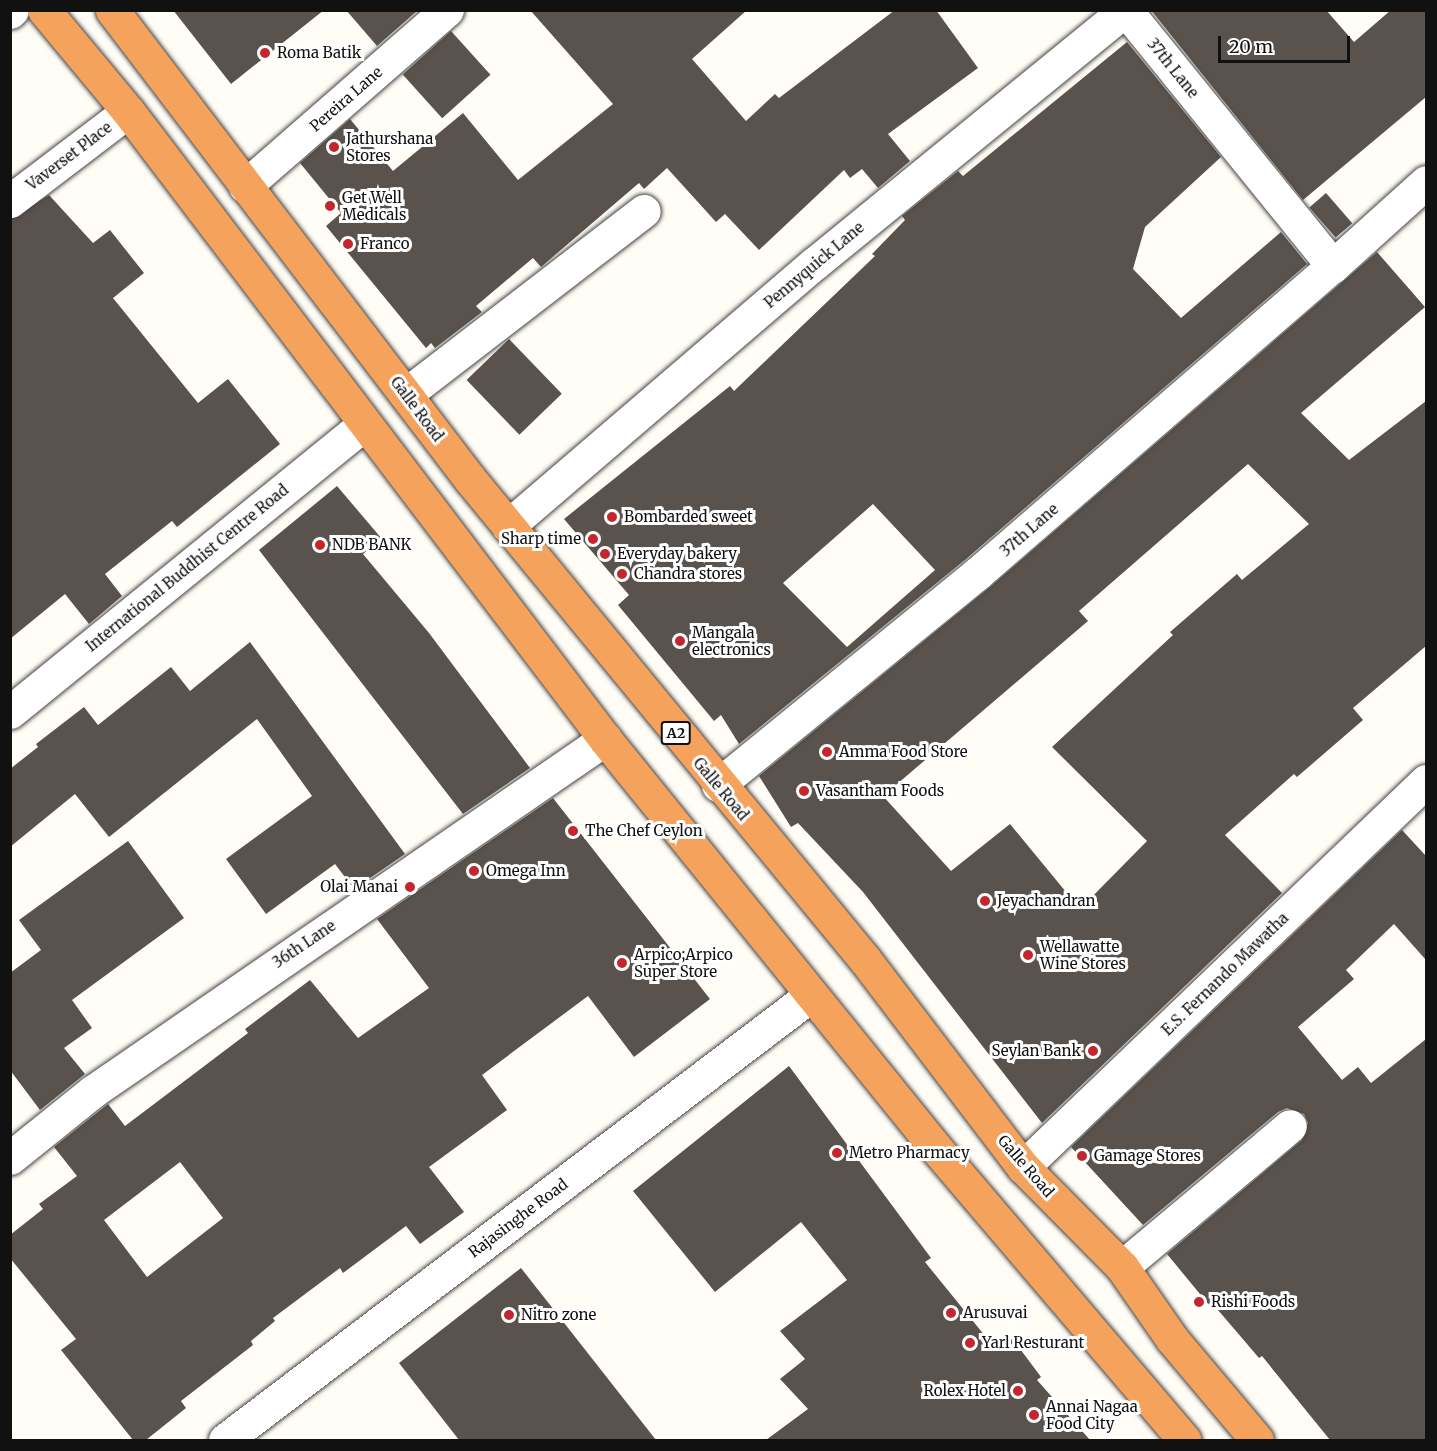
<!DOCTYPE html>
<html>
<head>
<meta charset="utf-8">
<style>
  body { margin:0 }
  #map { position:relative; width:1437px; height:1451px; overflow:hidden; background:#fffdf5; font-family:Merriweather,serif }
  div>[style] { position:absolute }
  .building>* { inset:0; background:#5a524d; transform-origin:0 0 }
  .roads { filter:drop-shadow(0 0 2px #444) drop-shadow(0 0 2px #444) }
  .minor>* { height:33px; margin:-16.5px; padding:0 16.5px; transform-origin:16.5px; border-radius:16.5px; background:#fff }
  .highway>* { height:33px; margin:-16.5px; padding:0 16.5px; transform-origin:16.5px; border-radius:16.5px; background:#f5a25d }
  .dots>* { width:16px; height:16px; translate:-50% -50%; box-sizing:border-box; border:3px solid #fff; border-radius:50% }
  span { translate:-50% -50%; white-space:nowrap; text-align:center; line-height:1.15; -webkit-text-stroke:6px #fff; paint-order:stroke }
  .shield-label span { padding:2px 4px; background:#fff; border:2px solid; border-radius:4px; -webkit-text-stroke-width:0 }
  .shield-label { font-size:14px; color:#111; font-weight:700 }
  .poi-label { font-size:15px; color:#111 }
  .left { translate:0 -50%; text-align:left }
  .right { translate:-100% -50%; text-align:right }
  .street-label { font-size:15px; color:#111 }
  .frame { position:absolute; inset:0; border:12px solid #111; pointer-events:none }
  .scale { position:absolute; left:1218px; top:36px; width:132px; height:27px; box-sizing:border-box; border:3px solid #111; border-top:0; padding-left:8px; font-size:18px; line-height:21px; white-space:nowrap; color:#111; -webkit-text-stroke:4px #fff; paint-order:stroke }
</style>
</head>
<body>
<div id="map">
  <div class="building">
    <i style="clip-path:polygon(173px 10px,324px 10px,231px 84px)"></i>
    <i style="clip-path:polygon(346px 10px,418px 10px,377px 46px)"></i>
    <i style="clip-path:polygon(530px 10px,747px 10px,692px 59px,746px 121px,775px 94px,779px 98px,895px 10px,936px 10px,978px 68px,888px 134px,910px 161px,878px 188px,862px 169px,850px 178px,844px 170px,759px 250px,725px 214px,716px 222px,667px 168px,644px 189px,639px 183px,541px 267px,533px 258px,476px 306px,482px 312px,435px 348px,431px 343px,426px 348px,326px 226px,341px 213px,300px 163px,350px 119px,393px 171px,463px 113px,518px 180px,613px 104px)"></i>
    <i style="clip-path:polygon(1151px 10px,1326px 10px,1354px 42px,1391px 10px,1426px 10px,1426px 97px,1303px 200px)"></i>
    <i style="left:451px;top:31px;width:59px;height:65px;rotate:48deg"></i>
    <i style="clip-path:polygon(evenodd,1127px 42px,1221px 157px,1145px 227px,1133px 269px,1181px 318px,1281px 232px,1307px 264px,966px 559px,739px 744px,721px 715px,714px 721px,618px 605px,629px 595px,564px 519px,730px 386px,734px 391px,875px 256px,872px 254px,905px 220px,902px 216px,958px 171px,963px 176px,1127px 42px,873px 504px,935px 570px,847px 647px,783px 583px,873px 504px)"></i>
    <i style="left:1326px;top:193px;width:40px;height:22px;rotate:49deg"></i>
    <i style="clip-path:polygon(49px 195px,93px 243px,110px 230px,144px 273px,113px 298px,198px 403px,228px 379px,280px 444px,177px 527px,172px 521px,105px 574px,122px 596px,89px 624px,65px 594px,10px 639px,10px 219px)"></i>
    <i style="clip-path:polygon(evenodd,1377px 252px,1425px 307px,1301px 413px,1349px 460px,1426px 401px,1426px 646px,1353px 708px,1363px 720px,1297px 777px,1294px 774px,1225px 835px,1282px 893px,1042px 1123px,863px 892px,798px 823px,791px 827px,759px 776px,990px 587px,1377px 252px,1248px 464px,1309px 524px,1242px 580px,1237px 574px,1170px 632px,1173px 635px,1052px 747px,1147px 841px,1080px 909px,1010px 824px,951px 871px,883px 796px,1088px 621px,1079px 611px,1248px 464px)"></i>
    <i style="left:509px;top:339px;width:76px;height:59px;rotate:46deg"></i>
    <i style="clip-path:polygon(337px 486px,382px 539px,363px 554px,429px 633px,530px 768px,463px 814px,259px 550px)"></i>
    <i style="clip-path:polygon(250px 642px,405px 854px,354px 889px,335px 864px,266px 914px,226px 859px,312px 796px,257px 719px,109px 837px,75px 794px,10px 847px,10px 769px,38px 747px,36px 744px,84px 707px,98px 725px,171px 667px,190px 691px)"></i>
    <i style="clip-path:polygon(evenodd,553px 798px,710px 999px,634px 1057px,588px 996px,482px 1075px,507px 1110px,429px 1167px,464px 1212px,420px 1244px,406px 1226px,343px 1273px,340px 1268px,273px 1318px,275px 1321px,251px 1341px,253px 1345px,181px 1401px,186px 1408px,146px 1440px,133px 1440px,61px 1350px,76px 1339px,10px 1258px,10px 1235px,43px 1209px,39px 1204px,77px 1176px,54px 1147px,108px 1104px,125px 1126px,248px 1033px,245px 1029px,310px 980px,358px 1038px,429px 988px,377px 919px,553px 798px,180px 1162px,223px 1218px,147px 1277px,104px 1220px,180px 1162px)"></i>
    <i style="clip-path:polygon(1402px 830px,1426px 856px,1426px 960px,1394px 924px,1346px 970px,1354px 979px,1298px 1027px,1342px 1080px,1358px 1067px,1371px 1083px,1426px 1039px,1426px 1440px,1330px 1440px,1262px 1356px,1259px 1358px,1212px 1303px,1209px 1305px,1167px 1254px,1302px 1140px,1308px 1123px,1304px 1114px,1287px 1108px,1278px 1112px,1143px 1225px,1071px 1147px)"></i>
    <i style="clip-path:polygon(128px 841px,184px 918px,72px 1000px,92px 1028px,64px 1048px,85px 1074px,40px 1110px,10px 1070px,10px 973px,41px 950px,19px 920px)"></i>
    <i style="clip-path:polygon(789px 1066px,931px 1258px,925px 1262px,955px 1299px,994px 1347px,1009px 1334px,1041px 1377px,1037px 1380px,1090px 1440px,766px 1440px,808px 1409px,780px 1379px,805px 1359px,780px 1331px,847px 1280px,801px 1222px,715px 1292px,633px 1191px)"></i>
    <i style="clip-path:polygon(521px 1268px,656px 1440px,459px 1440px,399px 1363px)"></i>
  </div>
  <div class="roads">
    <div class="minor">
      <i style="left:10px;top:12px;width:3px;rotate:-45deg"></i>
      <i style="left:245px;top:186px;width:268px;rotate:-41.1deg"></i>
      <i style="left:10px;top:201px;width:148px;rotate:-37.3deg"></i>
      <i style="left:1333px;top:266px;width:125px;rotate:-42.1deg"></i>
      <i style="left:406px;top:394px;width:300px;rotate:-37.6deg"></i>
      <i style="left:508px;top:526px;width:404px;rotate:-40.6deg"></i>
      <i style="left:815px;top:263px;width:400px;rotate:-39.2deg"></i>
      <i style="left:10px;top:712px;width:456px;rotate:-39.1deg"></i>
      <i style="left:718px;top:785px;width:335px;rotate:-39.2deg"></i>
      <i style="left:978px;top:573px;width:469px;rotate:-40.9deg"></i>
      <i style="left:1333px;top:266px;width:329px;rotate:-129deg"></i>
      <i style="left:10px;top:1158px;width:105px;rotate:-38.8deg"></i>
      <i style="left:92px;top:1092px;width:623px;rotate:-34.53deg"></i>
      <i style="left:1023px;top:1167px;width:558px;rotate:-43.77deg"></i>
      <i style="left:1122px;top:1267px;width:219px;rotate:-40deg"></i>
      <i style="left:225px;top:1440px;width:734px;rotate:-37.2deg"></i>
    </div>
    <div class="highway">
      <i style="left:44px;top:10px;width:131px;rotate:50.3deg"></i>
      <i style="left:128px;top:111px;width:789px;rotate:52.78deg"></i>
      <i style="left:605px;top:739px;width:525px;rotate:51.03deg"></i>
      <i style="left:935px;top:1147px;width:385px;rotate:49.6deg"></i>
      <i style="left:112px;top:10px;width:589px;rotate:52.66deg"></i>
      <i style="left:469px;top:478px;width:625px;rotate:50.58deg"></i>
      <i style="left:866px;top:961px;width:259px;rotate:52.7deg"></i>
      <i style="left:1023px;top:1167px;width:141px;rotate:45.3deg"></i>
      <i style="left:1122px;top:1267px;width:88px;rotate:55.2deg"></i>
      <i style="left:1172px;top:1339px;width:132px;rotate:49.9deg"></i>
    </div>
  </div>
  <div class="dots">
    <i style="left:265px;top:53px;background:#c4262e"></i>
    <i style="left:334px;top:147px;background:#c4262e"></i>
    <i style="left:330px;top:206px;background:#c4262e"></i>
    <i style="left:348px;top:244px;background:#c4262e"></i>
    <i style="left:612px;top:517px;background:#c4262e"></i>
    <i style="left:593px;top:539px;background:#c4262e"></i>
    <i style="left:320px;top:545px;background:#c4262e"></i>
    <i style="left:605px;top:554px;background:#c4262e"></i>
    <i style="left:622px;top:574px;background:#c4262e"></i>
    <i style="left:680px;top:641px;background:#c4262e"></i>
    <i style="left:827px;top:752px;background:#c4262e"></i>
    <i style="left:804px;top:791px;background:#c4262e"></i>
    <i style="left:573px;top:831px;background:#c4262e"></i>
    <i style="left:474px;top:871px;background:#c4262e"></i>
    <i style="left:410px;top:887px;background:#c4262e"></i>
    <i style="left:985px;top:901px;background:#c4262e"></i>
    <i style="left:1028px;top:955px;background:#c4262e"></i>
    <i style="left:622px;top:963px;background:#c4262e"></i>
    <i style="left:1093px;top:1051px;background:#c4262e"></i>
    <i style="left:837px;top:1153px;background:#c4262e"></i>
    <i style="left:1082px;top:1156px;background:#c4262e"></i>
    <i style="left:1199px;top:1302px;background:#c4262e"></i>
    <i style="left:951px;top:1313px;background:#c4262e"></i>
    <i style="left:509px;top:1315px;background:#c4262e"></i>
    <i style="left:970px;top:1343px;background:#c4262e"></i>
    <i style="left:1018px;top:1391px;background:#c4262e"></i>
    <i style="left:1034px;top:1415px;background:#c4262e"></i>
  </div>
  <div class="shield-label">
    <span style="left:676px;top:733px">A2</span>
  </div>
  <div class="poi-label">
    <span class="left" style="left:277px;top:53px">Roma Batik</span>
    <span class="left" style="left:346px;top:147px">Jathurshana<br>Stores</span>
    <span class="left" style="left:342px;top:206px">Get Well<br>Medicals</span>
    <span class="left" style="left:360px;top:244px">Franco</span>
    <span class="left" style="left:624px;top:517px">Bombarded sweet</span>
    <span class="right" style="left:581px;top:539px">Sharp time</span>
    <span class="left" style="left:332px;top:545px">NDB BANK</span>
    <span class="left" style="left:617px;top:554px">Everyday bakery</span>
    <span class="left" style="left:634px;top:574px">Chandra stores</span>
    <span class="left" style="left:692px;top:641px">Mangala<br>electronics</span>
    <span class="left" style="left:839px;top:752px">Amma Food Store</span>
    <span class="left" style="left:816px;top:791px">Vasantham Foods</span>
    <span class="left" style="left:585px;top:831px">The Chef Ceylon</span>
    <span class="left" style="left:486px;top:871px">Omega Inn</span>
    <span class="right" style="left:398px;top:887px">Olai Manai</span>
    <span class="left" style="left:997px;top:901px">Jeyachandran</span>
    <span class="left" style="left:1040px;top:955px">Wellawatte<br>Wine Stores</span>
    <span class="left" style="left:634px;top:963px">Arpico;Arpico<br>Super Store</span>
    <span class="right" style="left:1081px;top:1051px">Seylan Bank</span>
    <span class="left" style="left:849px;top:1153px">Metro Pharmacy</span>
    <span class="left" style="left:1094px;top:1156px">Gamage Stores</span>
    <span class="left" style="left:1211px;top:1302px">Rishi Foods</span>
    <span class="left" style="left:963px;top:1313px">Arusuvai</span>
    <span class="left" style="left:521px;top:1315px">Nitro zone</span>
    <span class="left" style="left:982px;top:1343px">Yarl Resturant</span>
    <span class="right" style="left:1006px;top:1391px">Rolex Hotel</span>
    <span class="left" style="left:1046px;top:1415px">Annai Nagaa<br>Food City</span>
  </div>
  <div class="street-label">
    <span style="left:1173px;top:68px;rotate:51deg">37th Lane</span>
    <span style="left:346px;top:99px;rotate:-41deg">Pereira Lane</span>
    <span style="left:69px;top:156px;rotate:-37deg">Vaverset Place</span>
    <span style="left:814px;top:265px;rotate:-40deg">Pennyquick Lane</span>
    <span style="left:417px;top:409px;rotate:53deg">Galle Road</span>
    <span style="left:1029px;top:530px;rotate:-41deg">37th Lane</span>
    <span style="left:187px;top:568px;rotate:-39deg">International Buddhist Centre Road</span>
    <span style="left:721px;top:789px;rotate:50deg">Galle Road</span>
    <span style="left:304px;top:944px;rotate:-34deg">36th Lane</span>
    <span style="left:1225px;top:974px;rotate:-44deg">E.S. Fernando Mawatha</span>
    <span style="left:1026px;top:1166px;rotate:49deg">Galle Road</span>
    <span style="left:518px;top:1218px;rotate:-37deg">Rajasinghe Road</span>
  </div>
  <div class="frame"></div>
  <div class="scale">20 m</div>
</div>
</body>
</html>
